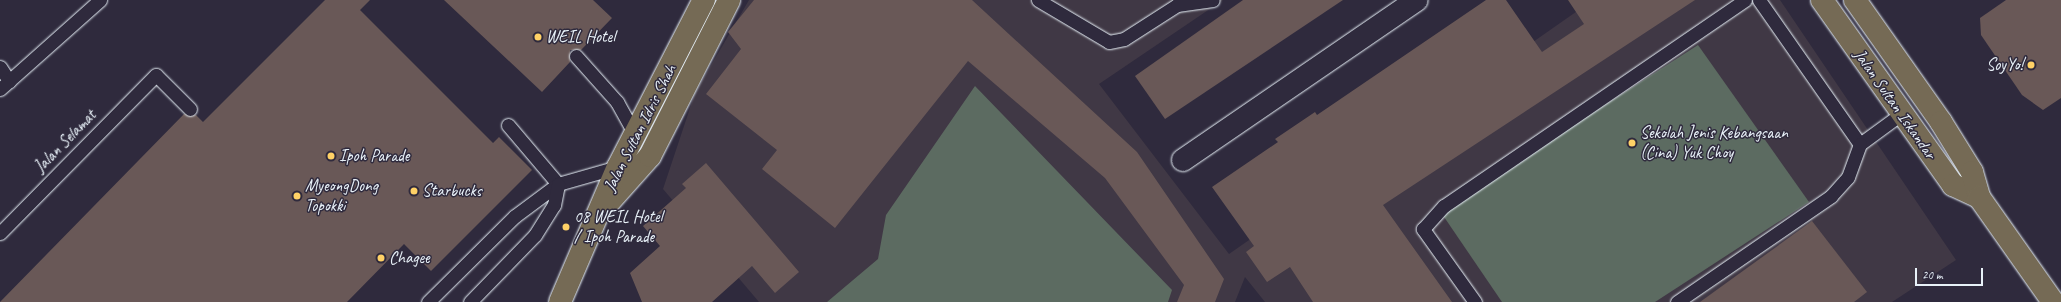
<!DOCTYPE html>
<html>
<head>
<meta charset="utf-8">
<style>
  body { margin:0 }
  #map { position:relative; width:2061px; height:302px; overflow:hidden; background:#2f2a3d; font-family:Caveat,sans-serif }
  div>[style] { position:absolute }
  .built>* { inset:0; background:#403845 }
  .green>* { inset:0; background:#5c6b61 }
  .building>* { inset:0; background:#695857 }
  .roads { filter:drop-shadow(0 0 1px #e8f1f8) drop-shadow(0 0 1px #e8f1f8) }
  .lane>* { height:13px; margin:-6.5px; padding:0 6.5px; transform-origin:6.5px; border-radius:6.5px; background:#2f2a3d }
  .street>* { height:22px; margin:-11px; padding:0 11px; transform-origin:11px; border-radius:11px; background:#2f2a3d }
  .highway>* { height:22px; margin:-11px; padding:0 11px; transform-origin:11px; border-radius:11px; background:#756a55 }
  .dots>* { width:11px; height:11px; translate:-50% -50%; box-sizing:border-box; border:2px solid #2f2a3d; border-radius:50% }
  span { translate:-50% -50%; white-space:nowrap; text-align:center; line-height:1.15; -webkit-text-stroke:3px #2f2a3d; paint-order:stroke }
  .poi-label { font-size:17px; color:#e8f1f8 }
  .left { translate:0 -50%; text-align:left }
  .right { translate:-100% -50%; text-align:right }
  .street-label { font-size:17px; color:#e8f1f8 }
  .scale { position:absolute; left:1915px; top:268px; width:68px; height:18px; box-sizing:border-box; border:2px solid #e8f1f8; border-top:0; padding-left:5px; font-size:12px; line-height:14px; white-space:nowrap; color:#e8f1f8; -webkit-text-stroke:3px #2f2a3d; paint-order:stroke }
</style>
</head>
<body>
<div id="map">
  <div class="built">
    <i style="clip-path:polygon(749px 0,1223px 0,1099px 84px,1229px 254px,1593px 0,1780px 0,1956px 260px,1892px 302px,1265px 302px,1245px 277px,1235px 302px,759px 302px,663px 189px,695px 93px)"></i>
  </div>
  <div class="green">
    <i style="clip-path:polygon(1698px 45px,1809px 202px,1655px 302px,1502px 302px,1440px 211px)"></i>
    <i style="clip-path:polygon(975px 86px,1172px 290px,1168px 302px,827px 302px,878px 259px,886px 215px)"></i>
  </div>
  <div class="building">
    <i style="clip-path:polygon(325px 0,370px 0,360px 10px,493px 143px,499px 137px,532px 170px,431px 271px,404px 244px,347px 302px,0 302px,184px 114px,196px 115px,203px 122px)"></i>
    <i style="clip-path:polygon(444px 0,593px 0,612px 18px,581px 50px,570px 50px,570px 62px,542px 92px)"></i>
    <i style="clip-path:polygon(754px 0,972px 0,1137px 152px,1224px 279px,1215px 302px,1177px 302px,1184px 285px,1105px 178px,968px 61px,835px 228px,762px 169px,777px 150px,706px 94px,741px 49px,728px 32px)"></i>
    <i style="clip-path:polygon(1243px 0,1343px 0,1165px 119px,1135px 76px)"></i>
    <i style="clip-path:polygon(1486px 0,1506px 0,1542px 52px,1584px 24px,1568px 0,1695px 0,1383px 205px,1452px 302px,1313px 302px,1290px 267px,1267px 282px,1246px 252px,1254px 246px,1212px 187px,1278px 142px,1275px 139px,1315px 112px,1317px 115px)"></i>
    <i style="clip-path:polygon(2006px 0,2061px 0,2061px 98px,2043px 110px,2022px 95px,1981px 35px,1980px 18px)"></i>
    <i style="clip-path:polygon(706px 163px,799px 272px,775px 293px,752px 266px,712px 302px,642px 302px,630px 273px,660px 246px,643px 226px,686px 188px,682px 184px)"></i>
    <i style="clip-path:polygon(1812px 221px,1867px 292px,1854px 302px,1700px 302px)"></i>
  </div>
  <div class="roads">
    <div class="lane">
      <i style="left:1038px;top:0;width:82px;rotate:30.6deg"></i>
      <i style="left:1109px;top:42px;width:15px;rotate:-11deg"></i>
      <i style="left:1124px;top:39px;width:63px;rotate:-32.7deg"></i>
      <i style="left:1177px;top:5px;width:36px;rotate:-8deg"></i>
      <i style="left:1759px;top:0;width:176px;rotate:55deg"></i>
      <i style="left:1860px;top:144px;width:51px;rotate:-36.2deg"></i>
      <i style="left:576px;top:56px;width:62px;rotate:48.3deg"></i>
      <i style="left:617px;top:102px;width:39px;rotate:61deg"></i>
      <i style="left:0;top:67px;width:17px;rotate:57deg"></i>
      <i style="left:0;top:89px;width:134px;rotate:-41.7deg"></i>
      <i style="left:508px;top:125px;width:77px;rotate:49.7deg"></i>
      <i style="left:0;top:233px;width:222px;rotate:-45.4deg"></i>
      <i style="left:156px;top:75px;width:48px;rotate:45deg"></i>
      <i style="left:428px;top:302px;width:122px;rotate:-44.7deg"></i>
      <i style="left:515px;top:216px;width:54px;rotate:-36.7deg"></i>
      <i style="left:558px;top:184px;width:62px;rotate:-15.8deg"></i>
      <i style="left:470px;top:302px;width:93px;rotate:-45.9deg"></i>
      <i style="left:535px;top:235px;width:36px;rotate:-58deg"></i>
      <i style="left:554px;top:205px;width:21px;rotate:-79deg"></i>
      <i style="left:1475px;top:302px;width:90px;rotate:-125.5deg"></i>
      <i style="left:1423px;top:229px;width:31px;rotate:-48deg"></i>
      <i style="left:1444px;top:206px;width:365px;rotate:-34.4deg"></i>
      <i style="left:1677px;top:302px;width:187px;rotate:-34.5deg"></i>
      <i style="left:1831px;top:196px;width:25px;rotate:-48deg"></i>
      <i style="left:1848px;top:177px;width:35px;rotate:-70deg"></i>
    </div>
    <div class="street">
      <i style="left:1183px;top:160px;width:283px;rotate:-34.4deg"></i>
    </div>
    <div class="highway">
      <i style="left:1822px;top:0;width:227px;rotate:54.7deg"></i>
      <i style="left:1953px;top:185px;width:29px;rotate:25deg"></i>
      <i style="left:1855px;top:0;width:149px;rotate:54.8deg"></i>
      <i style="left:1941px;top:122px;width:59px;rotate:58.2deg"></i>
      <i style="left:1972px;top:172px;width:26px;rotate:74deg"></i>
      <i style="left:1979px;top:197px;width:128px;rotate:54.8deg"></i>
      <i style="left:610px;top:201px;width:60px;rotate:-48.4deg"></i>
      <i style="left:650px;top:156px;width:175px;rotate:-63.1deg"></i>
      <i style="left:560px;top:302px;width:147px;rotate:-66.8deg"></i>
      <i style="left:618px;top:167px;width:188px;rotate:-62.8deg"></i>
    </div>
  </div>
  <div class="dots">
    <i style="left:538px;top:37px;background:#ffd166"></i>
    <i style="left:2031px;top:65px;background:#ffd166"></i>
    <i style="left:1632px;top:143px;background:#ffd166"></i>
    <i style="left:331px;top:156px;background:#ffd166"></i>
    <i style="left:414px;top:191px;background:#ffd166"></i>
    <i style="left:297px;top:196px;background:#ffd166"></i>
    <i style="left:566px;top:227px;background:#ffd166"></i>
    <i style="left:381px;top:258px;background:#ffd166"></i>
  </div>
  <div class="poi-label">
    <span class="left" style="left:546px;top:37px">WEIL Hotel</span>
    <span class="right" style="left:2023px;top:65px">SoyYo!</span>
    <span class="left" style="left:1640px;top:143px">Sekolah Jenis Kebangsaan<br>(Cina) Yuk Choy</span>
    <span class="left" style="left:339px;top:156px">Ipoh Parade</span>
    <span class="left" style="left:305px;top:196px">MyeongDong<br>Topokki</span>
    <span class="left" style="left:422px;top:191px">Starbucks</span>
    <span class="left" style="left:574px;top:227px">08 WEIL Hotel<br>/ Ipoh Parade</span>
    <span class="left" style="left:389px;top:258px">Chagee</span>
  </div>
  <div class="street-label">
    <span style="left:1895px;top:104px;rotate:55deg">Jalan Sultan Iskandar</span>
    <span style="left:640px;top:128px;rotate:-63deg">Jalan Sultan Idris Shah</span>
    <span style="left:65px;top:141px;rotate:-46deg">Jalan Selamat</span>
  </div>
  <div class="scale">20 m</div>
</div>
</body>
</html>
